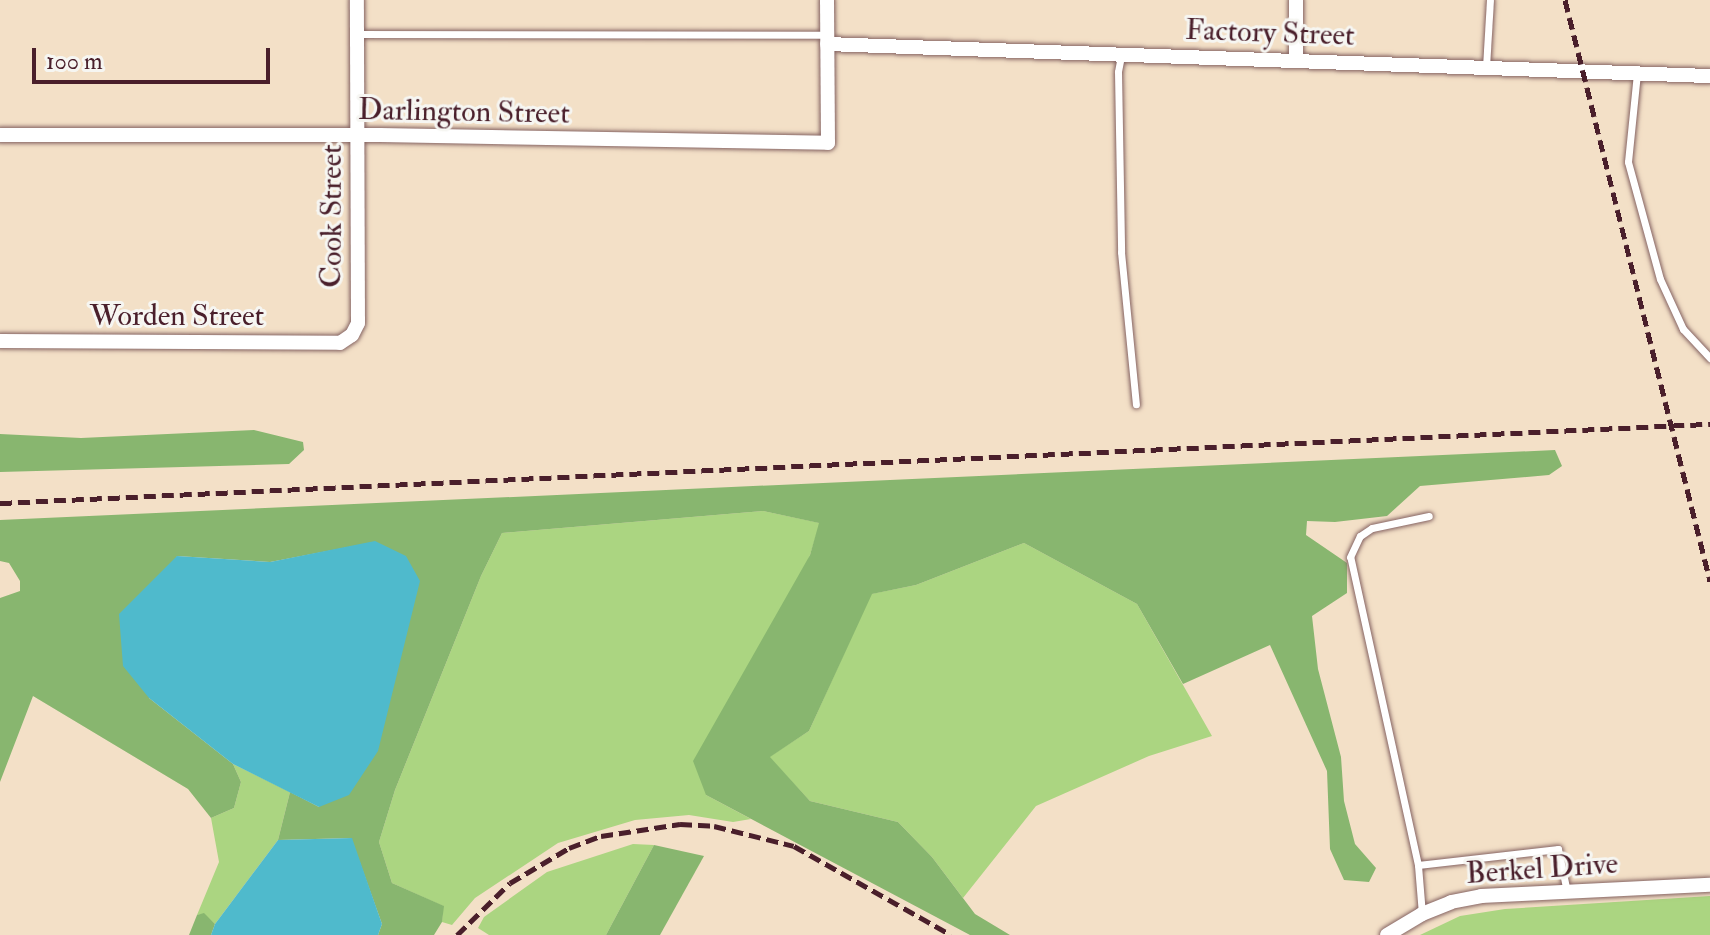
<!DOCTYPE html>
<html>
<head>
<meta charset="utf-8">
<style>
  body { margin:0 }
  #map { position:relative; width:1710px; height:935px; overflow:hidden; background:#f3e0c7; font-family:"IM FELL Double Pica",serif }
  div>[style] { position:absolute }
  .green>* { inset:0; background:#abd581 }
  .forest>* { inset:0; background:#88b66f }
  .water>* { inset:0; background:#4fbacc }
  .roads { filter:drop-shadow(0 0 2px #856362) drop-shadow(0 0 2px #856362) }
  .lane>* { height:7px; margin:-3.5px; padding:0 3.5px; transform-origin:3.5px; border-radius:3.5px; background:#fff }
  .street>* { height:14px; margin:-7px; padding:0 7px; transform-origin:7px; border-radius:7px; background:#fff }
  .rail>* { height:5px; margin-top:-2.5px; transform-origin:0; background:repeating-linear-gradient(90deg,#4a1f2b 0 12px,transparent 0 18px) }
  span { translate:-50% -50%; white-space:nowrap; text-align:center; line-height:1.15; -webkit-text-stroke:6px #f6f6f2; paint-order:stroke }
  .street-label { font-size:30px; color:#4a1f2b }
  .scale { position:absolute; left:32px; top:48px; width:238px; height:36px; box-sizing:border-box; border:4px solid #4a1f2b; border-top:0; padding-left:10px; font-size:24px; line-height:28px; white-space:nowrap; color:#4a1f2b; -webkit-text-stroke:6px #f6f6f2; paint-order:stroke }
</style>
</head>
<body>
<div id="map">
  <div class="green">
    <i style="clip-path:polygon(763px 511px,820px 523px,810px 555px,706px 795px,751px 819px,733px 822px,689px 815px,635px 820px,558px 843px,475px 898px,452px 925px,442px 922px,443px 906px,392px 883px,379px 842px,395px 790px,481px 576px,502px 533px)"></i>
    <i style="clip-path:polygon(1024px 543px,1137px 604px,1212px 736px,1149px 756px,1036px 806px,963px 898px,932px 857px,898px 822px,810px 801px,769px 757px,809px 731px,871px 594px,916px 585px)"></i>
    <i style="clip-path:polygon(233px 764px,290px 792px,278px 840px,215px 924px,204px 914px,197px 915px,219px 862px,211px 818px,234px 808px,241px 782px)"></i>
    <i style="clip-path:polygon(633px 844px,654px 845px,606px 935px,489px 935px,478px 928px,484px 917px,547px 872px)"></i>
    <i style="clip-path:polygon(1710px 896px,1710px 935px,1420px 935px,1460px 916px,1505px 909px)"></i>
  </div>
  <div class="forest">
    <i style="clip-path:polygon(254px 430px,303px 442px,304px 450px,289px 464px,0 472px,0 434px,81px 438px)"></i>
    <i style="clip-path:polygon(1555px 450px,1562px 466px,1549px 475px,1420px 486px,1387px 516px,1335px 522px,1307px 521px,1306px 535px,1347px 563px,1347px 593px,1312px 616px,1318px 669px,1341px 757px,1344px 801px,1355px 844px,1376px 868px,1369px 882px,1344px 880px,1330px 849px,1327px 771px,1270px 645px,1183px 684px,1137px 604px,1024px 543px,916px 585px,872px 594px,809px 731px,770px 757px,810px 801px,898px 822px,932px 857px,975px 914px,1010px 935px,970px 935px,706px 795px,693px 761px,810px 555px,819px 523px,763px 511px,502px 533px,481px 576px,395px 790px,379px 842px,392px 883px,444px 906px,442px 922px,434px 935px,378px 935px,382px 924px,351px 838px,278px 840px,290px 792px,319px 807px,375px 542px,270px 562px,177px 556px,149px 698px,233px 764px,241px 782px,234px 808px,211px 818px,188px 789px,33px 696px,0 782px,0 598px,20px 591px,20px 581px,9px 563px,0 561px,0 520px)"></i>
    <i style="clip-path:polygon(654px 845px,704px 856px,660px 935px,606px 935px)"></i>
    <i style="clip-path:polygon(204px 913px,215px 924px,211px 935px,189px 935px,197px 915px)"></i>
  </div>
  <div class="water">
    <i style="clip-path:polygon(375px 541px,406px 556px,420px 581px,378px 751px,349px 795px,319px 807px,233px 764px,149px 698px,123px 666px,119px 614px,177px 556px,270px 562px)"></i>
    <i style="clip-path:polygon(352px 838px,382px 924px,378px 935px,211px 935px,215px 924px,278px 840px)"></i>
  </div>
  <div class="roads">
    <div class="lane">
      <i style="left:357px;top:34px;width:470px;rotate:0.1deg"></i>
      <i style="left:1121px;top:56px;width:16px;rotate:101deg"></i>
      <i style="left:1118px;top:72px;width:180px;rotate:89deg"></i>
      <i style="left:1121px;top:252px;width:153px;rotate:84.4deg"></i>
      <i style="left:1486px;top:67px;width:67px;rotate:-86.6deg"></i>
      <i style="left:1637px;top:73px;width:89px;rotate:95.8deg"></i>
      <i style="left:1628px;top:162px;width:121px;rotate:74.7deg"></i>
      <i style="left:1660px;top:279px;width:55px;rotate:65.3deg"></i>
      <i style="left:1683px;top:329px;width:40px;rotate:47deg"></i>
      <i style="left:1418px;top:865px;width:315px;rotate:-102.4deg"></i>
      <i style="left:1350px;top:557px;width:23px;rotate:-65deg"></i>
      <i style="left:1360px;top:536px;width:14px;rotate:-34deg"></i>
      <i style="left:1372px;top:528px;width:58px;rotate:-11.9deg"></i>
      <i style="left:1422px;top:914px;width:49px;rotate:-94.7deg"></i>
      <i style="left:1418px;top:865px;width:141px;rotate:-6.5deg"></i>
      <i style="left:1558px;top:849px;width:44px;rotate:78.2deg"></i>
    </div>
    <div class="street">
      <i style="left:827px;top:44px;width:884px;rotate:2.08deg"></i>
      <i style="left:1296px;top:60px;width:60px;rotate:-90deg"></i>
      <i style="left:0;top:135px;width:380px"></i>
      <i style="left:380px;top:135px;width:448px;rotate:1deg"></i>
      <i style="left:828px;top:143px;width:143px;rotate:-90.4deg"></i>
      <i style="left:0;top:341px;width:340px;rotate:0.3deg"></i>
      <i style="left:340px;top:343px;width:14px;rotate:-34deg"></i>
      <i style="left:352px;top:335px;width:13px;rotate:-63deg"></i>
      <i style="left:358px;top:323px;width:323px;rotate:-90.2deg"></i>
      <i style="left:1387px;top:935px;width:41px;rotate:-31deg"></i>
      <i style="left:1422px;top:914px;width:31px;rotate:-22deg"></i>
      <i style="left:1451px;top:902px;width:31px;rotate:-11deg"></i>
      <i style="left:1481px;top:896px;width:229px;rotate:-2.8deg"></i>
    </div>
  </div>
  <div class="rail">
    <i style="left:1565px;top:0;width:599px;rotate:75.99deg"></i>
    <i style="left:0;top:503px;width:1712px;rotate:-2.65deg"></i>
    <i style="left:457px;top:935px;width:74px;rotate:-44.5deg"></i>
    <i style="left:510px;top:883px;width:69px;rotate:-30.7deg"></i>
    <i style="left:569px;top:848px;width:34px;rotate:-21deg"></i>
    <i style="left:601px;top:836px;width:80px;rotate:-8.6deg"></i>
    <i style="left:680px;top:824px;width:34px;rotate:3deg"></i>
    <i style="left:714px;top:826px;width:82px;rotate:14deg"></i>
    <i style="left:794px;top:846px;width:180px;rotate:29.5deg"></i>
  </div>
  <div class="street-label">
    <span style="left:1270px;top:33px;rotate:2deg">Factory Street</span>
    <span style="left:464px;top:112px;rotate:1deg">Darlington Street</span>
    <span style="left:332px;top:216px;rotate:-90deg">Cook Street</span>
    <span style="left:177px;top:316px">Worden Street</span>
    <span style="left:1542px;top:869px;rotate:-4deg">Berkel Drive</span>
  </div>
  <div class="scale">100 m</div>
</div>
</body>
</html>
